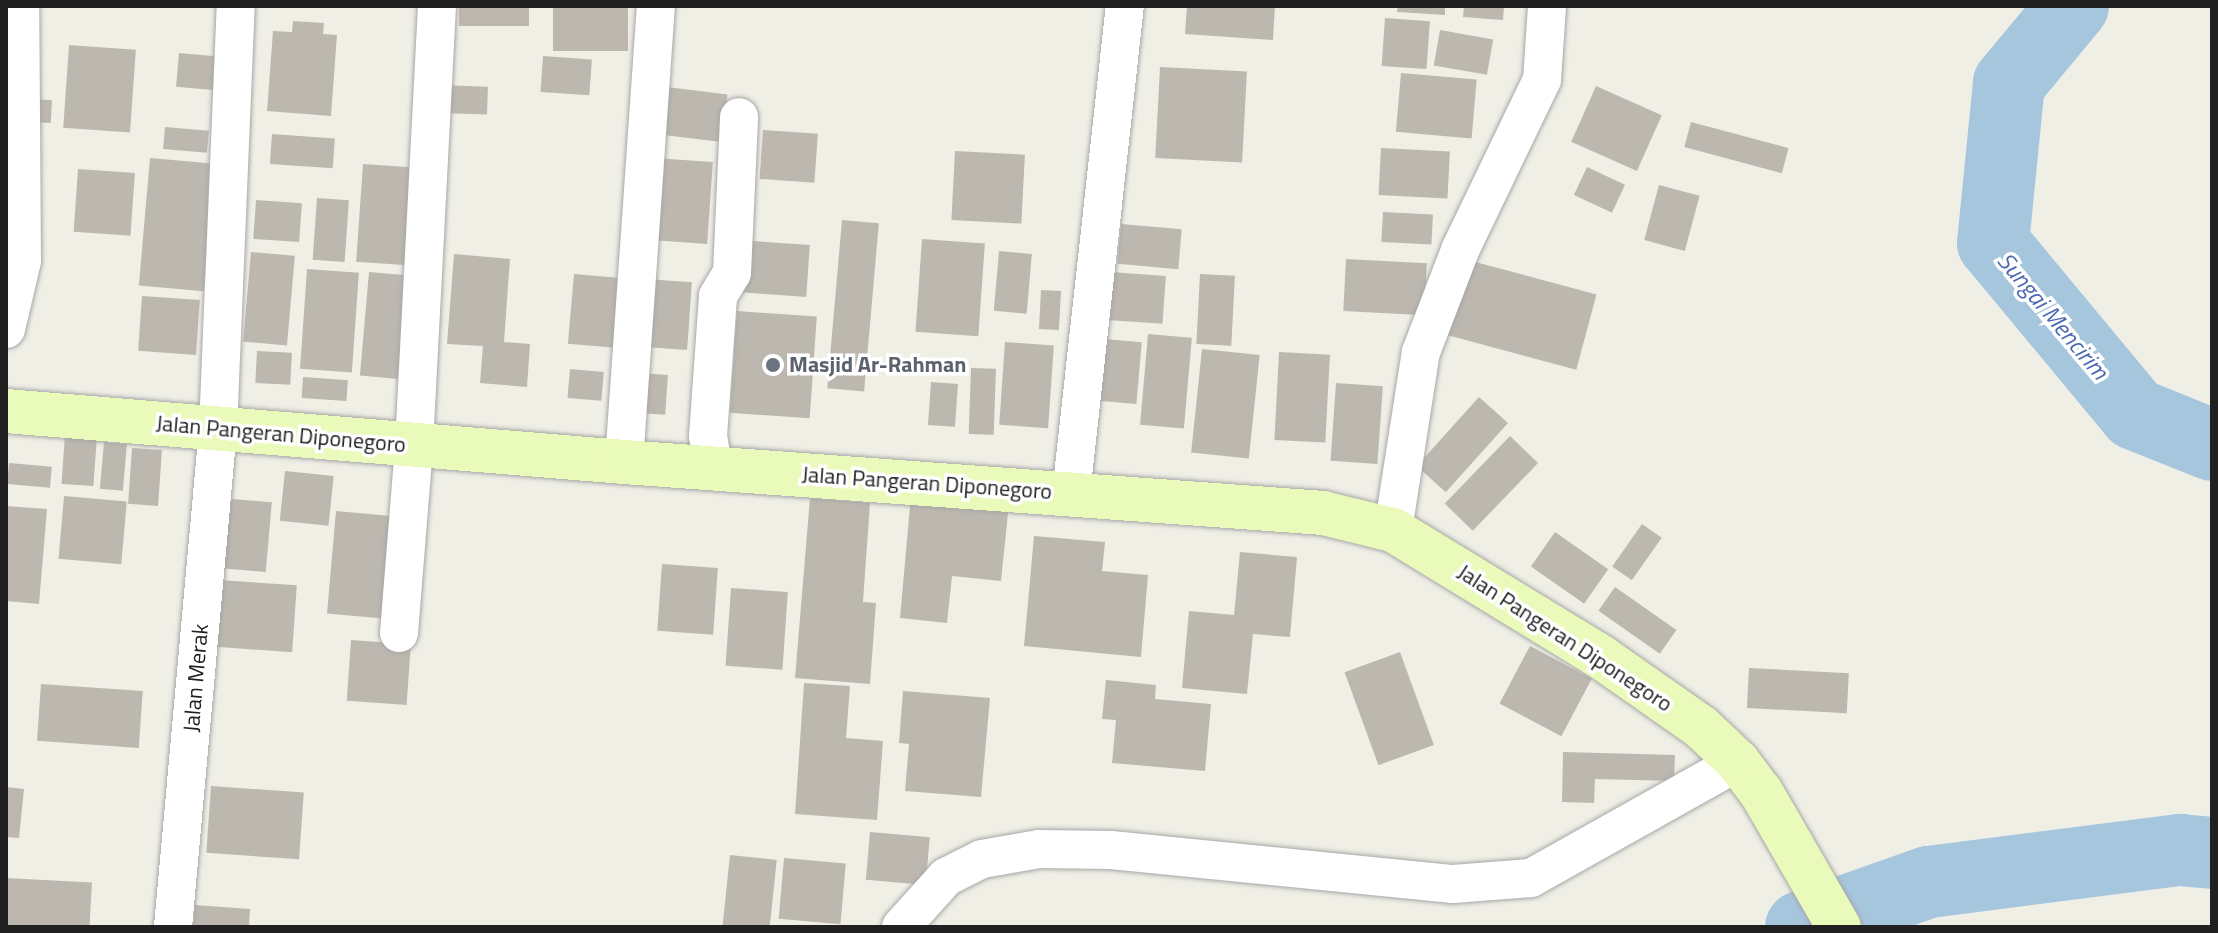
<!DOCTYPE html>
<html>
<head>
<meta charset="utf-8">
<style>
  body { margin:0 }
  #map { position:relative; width:2218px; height:933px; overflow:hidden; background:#f0efe6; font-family:"Titillium Web",sans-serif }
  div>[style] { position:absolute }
  .river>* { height:72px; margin:-36px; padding:0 36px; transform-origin:36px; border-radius:36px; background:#a6c6de }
  .building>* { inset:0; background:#bdb8af; transform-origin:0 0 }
  .roads { filter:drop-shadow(0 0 2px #a7a7a7) drop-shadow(0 0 2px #a7a7a7) }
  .street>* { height:38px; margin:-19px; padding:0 19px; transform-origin:19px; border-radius:19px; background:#fff }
  .secondary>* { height:44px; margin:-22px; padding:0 22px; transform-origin:22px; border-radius:22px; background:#eafaba }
  .dots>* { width:22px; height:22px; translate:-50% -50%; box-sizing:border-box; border:4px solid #fff; border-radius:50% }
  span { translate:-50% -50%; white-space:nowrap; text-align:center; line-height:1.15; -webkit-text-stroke:7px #fff; paint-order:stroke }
  .worship-label { font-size:22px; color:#5b616d; font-weight:700 }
  .left { translate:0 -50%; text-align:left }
  .street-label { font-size:22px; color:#202020 }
  .water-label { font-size:24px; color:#4a68b1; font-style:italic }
  .frame { position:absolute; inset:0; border:8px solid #202020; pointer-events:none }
</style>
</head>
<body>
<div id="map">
  <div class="river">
    <i style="left:2073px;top:6px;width:100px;rotate:129.7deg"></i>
    <i style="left:2009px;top:83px;width:161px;rotate:95.7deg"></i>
    <i style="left:1993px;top:243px;width:222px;rotate:50.3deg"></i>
    <i style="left:2135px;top:414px;width:83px;rotate:21.9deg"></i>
    <i style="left:1801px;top:927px;width:136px;rotate:-19.4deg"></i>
    <i style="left:1929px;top:882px;width:253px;rotate:-7.3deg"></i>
    <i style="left:2180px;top:850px;width:32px;rotate:5deg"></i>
  </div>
  <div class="building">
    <i style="left:459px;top:6px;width:70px;height:20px"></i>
    <i style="left:553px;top:6px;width:75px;height:45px"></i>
    <i style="clip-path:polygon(1187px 6px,1275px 6px,1273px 40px,1185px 34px)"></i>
    <i style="clip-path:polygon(1398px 6px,1445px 6px,1445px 15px,1397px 12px)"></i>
    <i style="clip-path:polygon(1464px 6px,1504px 6px,1503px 20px,1463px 17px)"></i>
    <i style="left:1385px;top:18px;width:45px;height:48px;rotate:4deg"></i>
    <i style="clip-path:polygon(293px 21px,324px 23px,323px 34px,337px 35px,331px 116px,267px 111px,273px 31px,292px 32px)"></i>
    <i style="left:1440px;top:30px;width:54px;height:36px;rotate:10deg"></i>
    <i style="left:69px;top:45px;width:67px;height:83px;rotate:4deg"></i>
    <i style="left:179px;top:53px;width:48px;height:34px;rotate:5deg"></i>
    <i style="left:543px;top:56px;width:49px;height:36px;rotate:4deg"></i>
    <i style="left:1160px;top:67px;width:87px;height:91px;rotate:3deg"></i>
    <i style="left:1401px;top:73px;width:76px;height:59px;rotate:5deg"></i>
    <i style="left:441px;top:85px;width:47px;height:28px;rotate:2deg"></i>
    <i style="left:659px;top:86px;width:69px;height:48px;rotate:7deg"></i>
    <i style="left:1596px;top:86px;width:72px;height:61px;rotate:24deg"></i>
    <i style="left:30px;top:99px;width:22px;height:23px;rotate:3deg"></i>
    <i style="left:1691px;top:122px;width:101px;height:26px;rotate:15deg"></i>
    <i style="left:165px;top:127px;width:44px;height:22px;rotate:5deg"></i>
    <i style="left:763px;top:130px;width:55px;height:49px;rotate:4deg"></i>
    <i style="left:272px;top:134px;width:63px;height:30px;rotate:4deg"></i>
    <i style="left:1381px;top:148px;width:69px;height:47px;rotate:3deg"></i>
    <i style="left:955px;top:151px;width:70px;height:69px;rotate:3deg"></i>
    <i style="left:150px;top:158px;width:65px;height:128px;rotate:5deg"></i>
    <i style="left:654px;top:158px;width:59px;height:82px;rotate:4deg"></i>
    <i style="left:363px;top:164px;width:55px;height:98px;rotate:4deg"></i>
    <i style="left:1587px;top:167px;width:42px;height:31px;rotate:25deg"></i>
    <i style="left:78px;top:169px;width:57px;height:63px;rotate:4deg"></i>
    <i style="left:1659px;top:185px;width:42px;height:57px;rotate:15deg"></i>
    <i style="left:317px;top:198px;width:32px;height:62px;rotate:4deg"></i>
    <i style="left:256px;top:200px;width:46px;height:39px;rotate:4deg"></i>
    <i style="left:1383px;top:212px;width:50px;height:30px;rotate:3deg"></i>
    <i style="left:842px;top:220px;width:37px;height:169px;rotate:5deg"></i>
    <i style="left:1121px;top:224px;width:61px;height:40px;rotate:5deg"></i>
    <i style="left:922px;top:239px;width:63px;height:93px;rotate:4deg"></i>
    <i style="left:738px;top:240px;width:72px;height:52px;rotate:4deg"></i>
    <i style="left:999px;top:251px;width:33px;height:60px;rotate:5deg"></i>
    <i style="left:251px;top:252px;width:44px;height:90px;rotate:5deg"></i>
    <i style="clip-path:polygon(454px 254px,510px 259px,504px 342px,530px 344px,527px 387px,480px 383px,483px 346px,447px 344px)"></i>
    <i style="left:1346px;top:259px;width:81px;height:52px;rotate:3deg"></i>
    <i style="left:1468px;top:260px;width:133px;height:78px;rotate:15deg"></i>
    <i style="left:307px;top:269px;width:52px;height:100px;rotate:4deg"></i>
    <i style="left:369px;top:272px;width:38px;height:104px;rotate:5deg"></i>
    <i style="left:1110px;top:272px;width:56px;height:48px;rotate:4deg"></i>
    <i style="left:574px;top:274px;width:47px;height:70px;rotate:5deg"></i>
    <i style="left:1200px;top:274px;width:35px;height:70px;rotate:3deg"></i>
    <i style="left:646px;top:279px;width:46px;height:68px;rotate:4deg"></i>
    <i style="left:1041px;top:290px;width:20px;height:39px;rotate:3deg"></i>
    <i style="left:142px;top:296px;width:58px;height:55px;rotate:4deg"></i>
    <i style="left:737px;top:311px;width:80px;height:102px;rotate:4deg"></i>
    <i style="left:1148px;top:334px;width:44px;height:91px;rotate:5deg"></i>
    <i style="left:1092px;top:338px;width:50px;height:62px;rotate:5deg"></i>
    <i style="left:1005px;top:342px;width:49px;height:83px;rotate:4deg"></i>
    <i style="left:1202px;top:349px;width:58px;height:104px;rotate:6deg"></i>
    <i style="left:257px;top:351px;width:35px;height:32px;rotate:3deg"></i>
    <i style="left:1279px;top:352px;width:51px;height:88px;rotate:3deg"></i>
    <i style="left:971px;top:368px;width:25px;height:66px;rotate:2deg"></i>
    <i style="left:570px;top:369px;width:34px;height:29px;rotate:5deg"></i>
    <i style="left:641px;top:373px;width:27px;height:40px;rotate:4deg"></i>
    <i style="left:303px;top:377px;width:45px;height:21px;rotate:4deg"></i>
    <i style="left:931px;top:382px;width:27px;height:43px;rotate:4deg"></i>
    <i style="left:1336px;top:383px;width:47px;height:78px;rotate:4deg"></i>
    <i style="left:1479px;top:397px;width:39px;height:93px;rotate:42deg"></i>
    <i style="left:65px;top:434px;width:32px;height:50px;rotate:4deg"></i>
    <i style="left:1510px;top:436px;width:39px;height:94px;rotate:44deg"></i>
    <i style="left:104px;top:442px;width:23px;height:47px;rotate:5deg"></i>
    <i style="left:132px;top:448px;width:30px;height:56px;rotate:4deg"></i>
    <i style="left:9px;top:463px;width:43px;height:21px;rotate:5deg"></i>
    <i style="left:285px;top:471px;width:49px;height:50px;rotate:6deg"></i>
    <i style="clip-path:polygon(911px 495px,1009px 504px,1001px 581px,952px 576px,947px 623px,900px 618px)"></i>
    <i style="left:64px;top:496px;width:63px;height:63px;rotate:5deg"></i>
    <i style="left:222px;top:498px;width:50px;height:70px;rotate:5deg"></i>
    <i style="clip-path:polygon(810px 498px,870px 503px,863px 602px,876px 603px,870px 684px,795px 678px)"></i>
    <i style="clip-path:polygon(6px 506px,47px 509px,39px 604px,6px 601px)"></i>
    <i style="left:336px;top:511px;width:56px;height:103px;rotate:5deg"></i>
    <i style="left:1642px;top:524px;width:24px;height:52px;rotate:35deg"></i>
    <i style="left:1555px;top:532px;width:65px;height:42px;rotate:35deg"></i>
    <i style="clip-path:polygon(1034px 536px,1105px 542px,1102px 571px,1148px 575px,1141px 657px,1024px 646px)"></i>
    <i style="clip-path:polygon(1240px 552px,1297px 557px,1290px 637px,1253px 634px,1247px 694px,1182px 688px,1189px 611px,1234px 615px)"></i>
    <i style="left:662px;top:564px;width:56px;height:67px;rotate:4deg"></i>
    <i style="left:220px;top:580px;width:77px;height:67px;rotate:4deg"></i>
    <i style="left:1615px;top:587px;width:75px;height:29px;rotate:35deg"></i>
    <i style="left:731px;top:588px;width:57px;height:78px;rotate:4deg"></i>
    <i style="left:351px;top:640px;width:60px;height:61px;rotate:4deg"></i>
    <i style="left:1530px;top:646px;width:70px;height:65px;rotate:28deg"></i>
    <i style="left:1400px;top:652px;width:99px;height:59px;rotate:70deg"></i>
    <i style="left:1749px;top:668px;width:100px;height:40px;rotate:3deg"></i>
    <i style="clip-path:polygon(1106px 680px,1156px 685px,1155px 699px,1211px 704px,1205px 771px,1112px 763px,1116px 720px,1102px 719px)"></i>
    <i style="clip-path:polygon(804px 683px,850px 686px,846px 738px,883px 741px,877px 820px,795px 814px)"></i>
    <i style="left:41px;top:684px;width:102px;height:57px;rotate:4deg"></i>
    <i style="clip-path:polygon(903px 691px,990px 698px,981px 797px,905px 791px,909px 744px,899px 743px)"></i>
    <i style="clip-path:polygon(1563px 752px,1675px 755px,1674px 781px,1595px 779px,1594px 803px,1562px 802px)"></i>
    <i style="left:211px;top:786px;width:93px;height:67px;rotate:4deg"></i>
    <i style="clip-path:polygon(6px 787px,24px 789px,19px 838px,6px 837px)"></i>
    <i style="left:870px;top:832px;width:60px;height:48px;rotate:5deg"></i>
    <i style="left:730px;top:855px;width:47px;height:71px;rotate:6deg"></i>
    <i style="left:784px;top:858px;width:62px;height:61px;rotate:5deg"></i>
    <i style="left:6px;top:878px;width:86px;height:49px;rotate:3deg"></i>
    <i style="clip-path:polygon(195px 905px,250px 909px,249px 927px,193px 927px)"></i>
  </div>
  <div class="roads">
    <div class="street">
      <i style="left:6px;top:329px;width:70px;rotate:-76.8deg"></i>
      <i style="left:22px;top:261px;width:255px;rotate:-90.4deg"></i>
      <i style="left:624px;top:462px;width:457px;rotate:-86deg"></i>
      <i style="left:713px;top:467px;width:31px;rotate:-99deg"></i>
      <i style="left:708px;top:436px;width:140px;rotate:-85.9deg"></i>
      <i style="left:718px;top:296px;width:27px;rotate:-59deg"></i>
      <i style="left:732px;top:273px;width:156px;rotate:-87.4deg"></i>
      <i style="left:1071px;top:494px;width:491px;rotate:-83.7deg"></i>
      <i style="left:1393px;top:530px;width:180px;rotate:-81.1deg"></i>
      <i style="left:1421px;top:352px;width:111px;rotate:-69deg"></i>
      <i style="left:1461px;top:248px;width:187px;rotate:-64.3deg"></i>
      <i style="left:1542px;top:80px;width:74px;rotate:-86.1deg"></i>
      <i style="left:399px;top:633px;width:189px;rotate:-85.4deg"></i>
      <i style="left:414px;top:445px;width:440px;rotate:-87deg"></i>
      <i style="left:173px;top:927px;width:500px;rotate:-84.84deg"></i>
      <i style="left:218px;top:429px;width:423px;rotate:-87.6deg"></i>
      <i style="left:901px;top:927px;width:67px;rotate:-48deg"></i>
      <i style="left:946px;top:877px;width:40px;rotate:-26.6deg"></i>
      <i style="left:982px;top:859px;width:58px;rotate:-10deg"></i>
      <i style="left:1039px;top:849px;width:72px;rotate:0.8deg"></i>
      <i style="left:1111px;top:850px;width:344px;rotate:5.7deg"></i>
      <i style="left:1453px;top:884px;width:78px;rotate:-4.4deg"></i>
      <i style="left:1531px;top:878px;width:237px;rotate:-29.3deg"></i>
    </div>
    <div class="secondary">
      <i style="left:6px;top:411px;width:620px;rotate:4.72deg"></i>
      <i style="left:624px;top:462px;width:701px;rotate:4.17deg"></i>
      <i style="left:1323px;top:513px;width:72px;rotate:13.7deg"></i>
      <i style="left:1393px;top:530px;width:244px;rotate:31.4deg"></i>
      <i style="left:1601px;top:657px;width:122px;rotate:35deg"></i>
      <i style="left:1701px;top:727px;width:51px;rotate:43.4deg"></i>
      <i style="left:1738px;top:762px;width:38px;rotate:53deg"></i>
      <i style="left:1761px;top:792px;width:156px;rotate:60deg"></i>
    </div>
  </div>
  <div class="dots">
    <i style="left:773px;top:365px;background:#6b7280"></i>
  </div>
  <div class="worship-label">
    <span class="left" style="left:789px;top:365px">Masjid Ar-Rahman</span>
  </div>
  <div class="street-label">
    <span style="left:281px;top:434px;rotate:5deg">Jalan Pangeran Diponegoro</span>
    <span style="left:927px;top:483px;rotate:4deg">Jalan Pangeran Diponegoro</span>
    <span style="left:1565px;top:638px;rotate:33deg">Jalan Pangeran Diponegoro</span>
    <span style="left:196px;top:678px;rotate:-85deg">Jalan Merak</span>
  </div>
  <div class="water-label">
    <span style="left:2053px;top:316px;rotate:50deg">Sungai Mencirim</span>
  </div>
  <div class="frame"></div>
</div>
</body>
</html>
